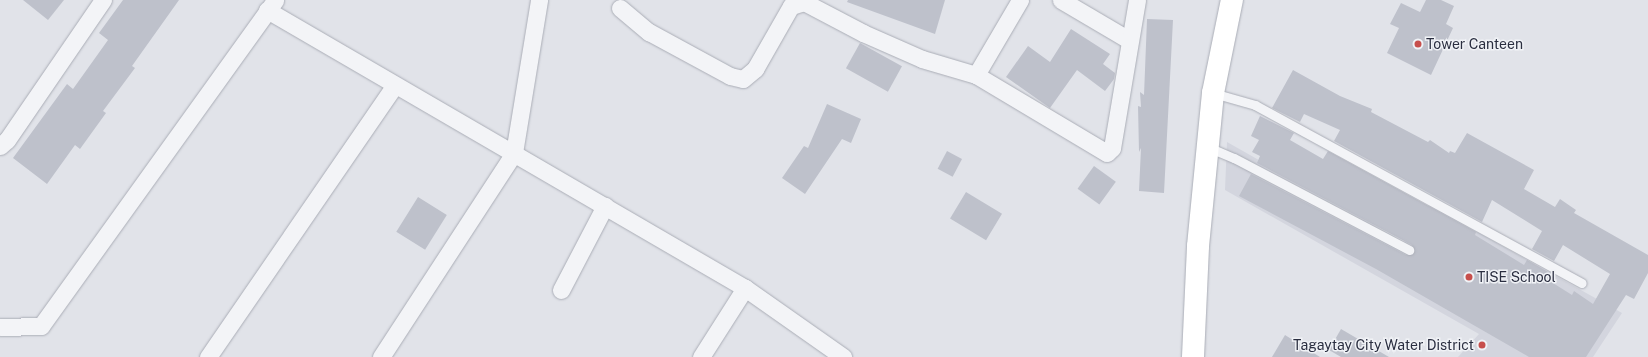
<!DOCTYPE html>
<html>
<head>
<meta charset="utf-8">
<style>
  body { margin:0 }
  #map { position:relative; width:1648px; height:357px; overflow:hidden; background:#e1e3e9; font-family:"Public Sans",sans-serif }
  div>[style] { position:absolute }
  .built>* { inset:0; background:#d3d5de }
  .building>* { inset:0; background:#bec1cb; transform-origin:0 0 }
  .roads { filter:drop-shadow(0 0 1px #aaadb6) drop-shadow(0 0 1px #aaadb6) }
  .lane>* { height:9px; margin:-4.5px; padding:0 4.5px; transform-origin:4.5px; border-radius:4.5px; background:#f3f4f7 }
  .street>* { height:17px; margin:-8.5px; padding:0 8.5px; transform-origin:8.5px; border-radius:8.5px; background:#f3f4f7 }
  .secondary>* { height:22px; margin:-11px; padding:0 11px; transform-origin:11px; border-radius:11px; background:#fff }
  .dots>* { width:11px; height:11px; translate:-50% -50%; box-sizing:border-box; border:2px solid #f0f2f6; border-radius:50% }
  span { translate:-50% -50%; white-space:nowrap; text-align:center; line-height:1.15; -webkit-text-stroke:3px #f0f2f6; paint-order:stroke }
  .poi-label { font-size:14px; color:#2a2e40 }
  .left { translate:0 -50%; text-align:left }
  .right { translate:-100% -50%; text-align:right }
</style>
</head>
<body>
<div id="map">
  <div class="built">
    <i style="clip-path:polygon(1227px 142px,1404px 242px,1429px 205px,1622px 313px,1593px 357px,1458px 357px,1479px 334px,1225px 190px)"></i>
  </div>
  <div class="building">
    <i style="clip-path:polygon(23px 0,64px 0,48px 20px)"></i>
    <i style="clip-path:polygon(123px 0,179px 0,132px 66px,135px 68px,103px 111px,106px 113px,80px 149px,75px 145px,47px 184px,13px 158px,67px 84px,73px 89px,108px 40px,99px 33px)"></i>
    <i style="clip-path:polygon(848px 0,945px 0,935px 34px,847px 2px)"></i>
    <i style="clip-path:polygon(1426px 0,1441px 0,1454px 6px,1446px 24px,1453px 28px,1431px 75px,1387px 53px,1399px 28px,1390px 24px,1401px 3px,1420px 12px)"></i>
    <i style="clip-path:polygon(1147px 19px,1173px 20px,1164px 193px,1139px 191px,1141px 148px,1139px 152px,1138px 106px,1141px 107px,1140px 92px,1144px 95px)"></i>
    <i style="clip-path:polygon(1071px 29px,1110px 54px,1103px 64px,1115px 73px,1114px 79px,1105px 91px,1077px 70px,1050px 108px,1006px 77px,1028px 46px,1050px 62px)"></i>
    <i style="left:860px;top:43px;width:48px;height:29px;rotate:29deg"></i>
    <i style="clip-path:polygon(1293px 70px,1340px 96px,1372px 109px,1371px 112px,1428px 142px,1430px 140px,1449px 153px,1450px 151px,1455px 153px,1467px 133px,1534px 170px,1524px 189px,1555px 207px,1560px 199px,1576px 210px,1574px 213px,1648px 255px,1648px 273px,1634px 299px,1626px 295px,1586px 357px,1529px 357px,1376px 269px,1239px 196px,1251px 174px,1406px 255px,1414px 252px,1412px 245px,1257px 163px,1260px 156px,1252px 152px,1259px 140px,1251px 136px,1260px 116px,1294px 133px,1290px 140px,1323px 159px,1328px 151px,1476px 232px,1475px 235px,1524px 265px,1527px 260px,1548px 272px,1545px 278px,1572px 295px,1574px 291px,1593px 304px,1610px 274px,1563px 245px,1554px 261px,1532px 249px,1542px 231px,1492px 200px,1482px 222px,1334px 141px,1340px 130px,1304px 114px,1300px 122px,1272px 108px)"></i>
    <i style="clip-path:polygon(827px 104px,861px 119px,851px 143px,842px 139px,805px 194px,782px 178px,804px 146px,808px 148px)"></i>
    <i style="left:947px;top:151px;width:17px;height:20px;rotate:28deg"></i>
    <i style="left:1094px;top:166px;width:27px;height:28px;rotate:36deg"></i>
    <i style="left:966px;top:192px;width:42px;height:31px;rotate:31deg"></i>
    <i style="left:418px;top:197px;width:34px;height:41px;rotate:32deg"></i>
    <i style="clip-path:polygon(1341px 329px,1389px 357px,1341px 357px,1329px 350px)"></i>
    <i style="clip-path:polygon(1285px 335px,1320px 357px,1272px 357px)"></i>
  </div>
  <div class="roads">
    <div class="lane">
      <i style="left:1213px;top:93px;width:44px;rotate:15.9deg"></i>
      <i style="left:1255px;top:105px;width:372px;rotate:28.6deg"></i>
      <i style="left:1210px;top:148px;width:26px;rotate:23deg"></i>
      <i style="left:1234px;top:158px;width:198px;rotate:27.7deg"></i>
    </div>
    <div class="street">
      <i style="left:1061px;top:0;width:79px;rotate:30.5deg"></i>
      <i style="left:620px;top:8px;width:38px;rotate:40deg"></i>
      <i style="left:649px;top:32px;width:92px;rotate:28.5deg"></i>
      <i style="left:730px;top:76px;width:13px;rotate:13deg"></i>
      <i style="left:743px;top:79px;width:16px;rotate:-40deg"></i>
      <i style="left:755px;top:69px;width:73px;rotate:-60.3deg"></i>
      <i style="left:791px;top:6px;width:14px;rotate:-17deg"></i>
      <i style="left:804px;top:2px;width:67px;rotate:27.7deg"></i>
      <i style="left:863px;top:33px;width:64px;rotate:23.8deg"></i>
      <i style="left:922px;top:59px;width:56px;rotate:16.5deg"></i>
      <i style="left:976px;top:75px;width:152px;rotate:30.8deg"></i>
      <i style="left:1107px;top:153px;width:7px;rotate:-45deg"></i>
      <i style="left:1112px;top:148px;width:150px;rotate:-80.4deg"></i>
      <i style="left:267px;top:10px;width:553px;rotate:30.18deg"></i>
      <i style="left:745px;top:288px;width:120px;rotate:35.1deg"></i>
      <i style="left:976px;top:75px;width:87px;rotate:-59.6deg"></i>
      <i style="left:0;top:146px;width:9px;rotate:-41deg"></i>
      <i style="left:7px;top:140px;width:170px;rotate:-55.6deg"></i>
      <i style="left:561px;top:290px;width:95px;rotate:-62.4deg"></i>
      <i style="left:0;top:327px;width:41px;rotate:-1.4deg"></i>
      <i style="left:41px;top:326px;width:401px;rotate:-54.3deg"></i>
      <i style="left:208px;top:357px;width:329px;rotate:-55.5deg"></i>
      <i style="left:381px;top:357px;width:244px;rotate:-56.9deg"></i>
      <i style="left:514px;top:153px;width:155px;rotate:-80.7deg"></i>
      <i style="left:701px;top:357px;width:82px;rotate:-57.5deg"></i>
    </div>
    <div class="secondary">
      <i style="left:1193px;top:357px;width:111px;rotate:-87.4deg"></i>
      <i style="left:1198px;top:246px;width:154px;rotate:-84.4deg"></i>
      <i style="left:1213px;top:93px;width:95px;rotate:-78.5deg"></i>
    </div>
  </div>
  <div class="dots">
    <i style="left:1418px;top:44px;background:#c74f4c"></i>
    <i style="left:1469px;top:277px;background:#c74f4c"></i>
    <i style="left:1482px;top:345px;background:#c74f4c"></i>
  </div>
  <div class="poi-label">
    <span class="left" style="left:1426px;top:44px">Tower Canteen</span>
    <span class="left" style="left:1477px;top:277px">TISE School</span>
    <span class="right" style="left:1474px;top:345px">Tagaytay City Water District</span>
  </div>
</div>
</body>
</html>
